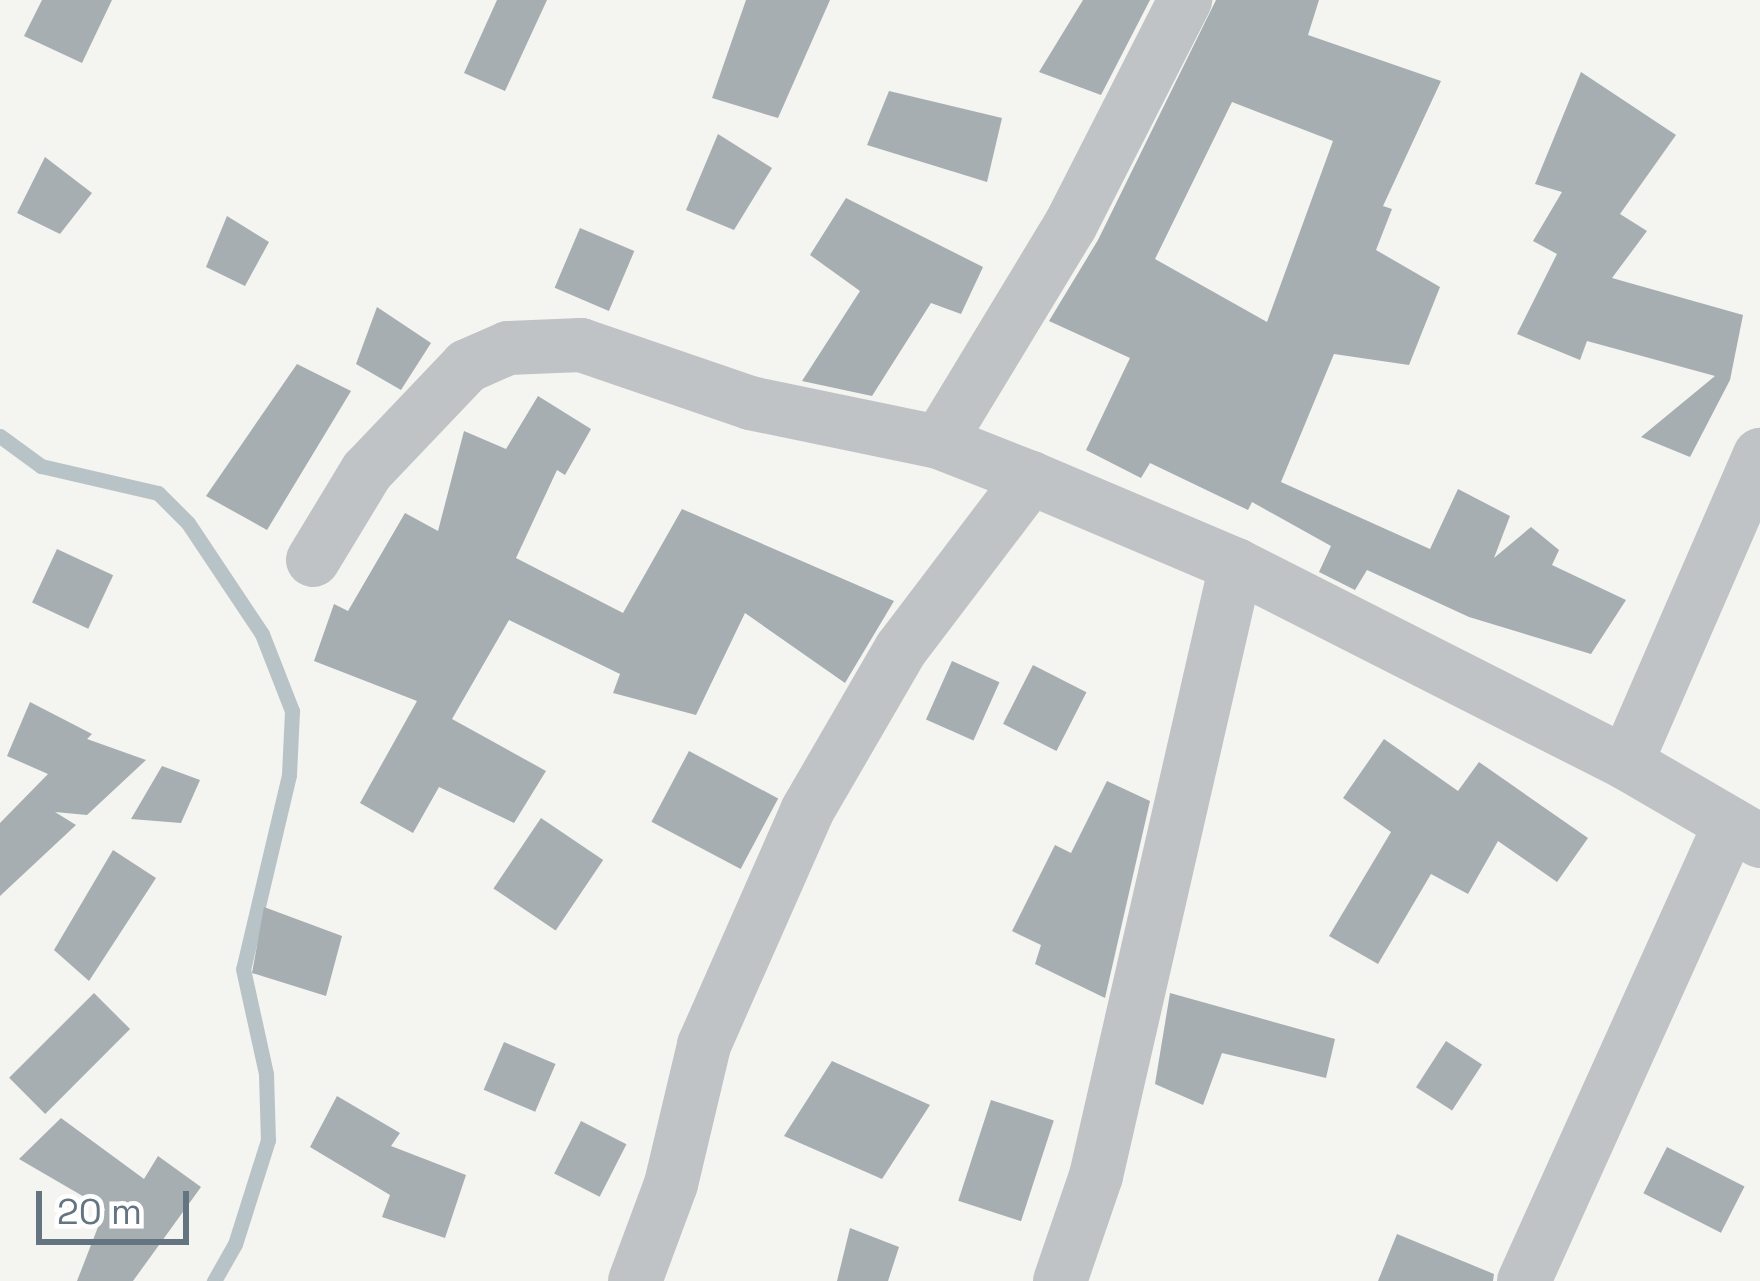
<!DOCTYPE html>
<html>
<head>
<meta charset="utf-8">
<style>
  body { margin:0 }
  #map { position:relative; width:1760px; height:1281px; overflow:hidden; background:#f4f4f0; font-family:"Space Grotesk",sans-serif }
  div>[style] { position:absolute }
  .stream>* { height:15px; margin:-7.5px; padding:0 7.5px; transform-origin:7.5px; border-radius:7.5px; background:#b8c3c7 }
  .building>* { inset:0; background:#a6aeb2; transform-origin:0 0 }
  .minor>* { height:54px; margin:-27px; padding:0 27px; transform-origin:27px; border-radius:27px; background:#bfc3c6 }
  span { translate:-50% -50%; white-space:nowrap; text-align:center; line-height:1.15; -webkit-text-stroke:12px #fff; paint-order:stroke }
  .scale { position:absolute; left:36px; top:1191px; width:153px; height:54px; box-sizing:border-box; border:6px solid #647480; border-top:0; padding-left:15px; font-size:36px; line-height:42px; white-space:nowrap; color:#647480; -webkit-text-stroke:9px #fff; paint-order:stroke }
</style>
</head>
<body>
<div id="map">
  <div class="stream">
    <i style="left:0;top:436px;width:51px;rotate:36.2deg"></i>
    <i style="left:41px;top:466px;width:120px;rotate:13deg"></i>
    <i style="left:158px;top:493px;width:42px;rotate:45deg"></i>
    <i style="left:188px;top:523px;width:133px;rotate:56.3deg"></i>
    <i style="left:262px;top:634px;width:83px;rotate:68.7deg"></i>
    <i style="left:292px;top:711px;width:64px;rotate:92.7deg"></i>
    <i style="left:289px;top:775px;width:199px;rotate:103.3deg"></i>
    <i style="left:243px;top:969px;width:107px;rotate:77.6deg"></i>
    <i style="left:266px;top:1074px;width:66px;rotate:88.3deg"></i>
    <i style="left:268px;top:1140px;width:109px;rotate:107.6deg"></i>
    <i style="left:235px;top:1244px;width:43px;rotate:119.6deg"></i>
  </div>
  <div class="building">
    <i style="clip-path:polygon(42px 0,112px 0,82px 63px,24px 36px)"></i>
    <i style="clip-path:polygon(497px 0,547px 0,505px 91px,464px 73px)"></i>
    <i style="clip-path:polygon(746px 0,830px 0,778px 118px,712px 98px)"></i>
    <i style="clip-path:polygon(1083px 0,1150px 0,1101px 95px,1039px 72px)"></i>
    <i style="clip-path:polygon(evenodd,1216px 0,1319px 0,1308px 35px,1441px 81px,1383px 206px,1392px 209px,1376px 250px,1440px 287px,1409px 365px,1334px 354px,1281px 482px,1430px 549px,1458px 489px,1510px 516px,1494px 558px,1531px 527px,1559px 550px,1552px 565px,1626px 600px,1591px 654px,1469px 617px,1367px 570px,1355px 590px,1319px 572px,1331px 546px,1252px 502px,1248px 510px,1150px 463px,1141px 478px,1086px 450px,1130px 358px,1049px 321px,1098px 240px,1216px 0,1232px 102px,1333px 141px,1267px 322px,1155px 259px,1232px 102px)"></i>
    <i style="clip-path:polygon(1581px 72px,1676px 135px,1620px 214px,1647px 231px,1612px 278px,1743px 315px,1730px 380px,1690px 457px,1641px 437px,1715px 376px,1587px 341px,1580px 360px,1517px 334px,1557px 254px,1533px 241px,1562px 192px,1535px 184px)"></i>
    <i style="clip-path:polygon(889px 91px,1002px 118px,987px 182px,867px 145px)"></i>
    <i style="clip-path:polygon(718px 134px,772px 168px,734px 230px,686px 210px)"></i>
    <i style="clip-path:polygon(45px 157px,92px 193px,60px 234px,17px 213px)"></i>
    <i style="clip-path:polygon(846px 198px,983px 267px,961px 314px,931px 303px,872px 396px,802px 381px,860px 291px,810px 255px)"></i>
    <i style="clip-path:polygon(227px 216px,269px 242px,245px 286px,206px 267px)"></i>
    <i style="left:580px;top:228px;width:59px;height:65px;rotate:23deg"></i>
    <i style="clip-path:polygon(377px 307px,431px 343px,401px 390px,356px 364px)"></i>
    <i style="clip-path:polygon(297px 364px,351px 391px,267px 530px,206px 496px)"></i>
    <i style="clip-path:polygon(538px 396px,591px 429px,565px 475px,557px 470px,516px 558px,623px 613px,682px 509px,894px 601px,845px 683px,745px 613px,696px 715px,613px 693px,620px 674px,509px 620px,452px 719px,546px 771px,514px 823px,439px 787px,413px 833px,360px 803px,417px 701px,314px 661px,334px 604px,348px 611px,405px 513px,438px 531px,464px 431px,506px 449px)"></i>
    <i style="left:57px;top:549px;width:62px;height:59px;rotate:25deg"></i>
    <i style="left:952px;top:661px;width:52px;height:64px;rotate:24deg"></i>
    <i style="left:1033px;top:665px;width:60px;height:66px;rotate:27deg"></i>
    <i style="clip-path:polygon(30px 702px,92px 734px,87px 739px,146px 760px,87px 815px,55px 812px,76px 825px,0 896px,0 823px,48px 774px,7px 756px)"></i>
    <i style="clip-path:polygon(1384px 739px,1458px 791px,1479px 762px,1588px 838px,1557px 882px,1498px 841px,1468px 894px,1431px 874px,1378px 964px,1329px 936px,1391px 832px,1343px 798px)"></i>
    <i style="left:689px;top:751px;width:101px;height:80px;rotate:28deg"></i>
    <i style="clip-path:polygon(162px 766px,200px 780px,181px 823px,131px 819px)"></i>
    <i style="clip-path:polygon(1107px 781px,1150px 801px,1105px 998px,1035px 964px,1041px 945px,1012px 931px,1055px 845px,1071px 853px)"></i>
    <i style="left:541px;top:818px;width:75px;height:85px;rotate:34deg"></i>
    <i style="clip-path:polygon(113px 850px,156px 878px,89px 981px,54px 950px)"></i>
    <i style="clip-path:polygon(264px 907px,342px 936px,326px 996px,252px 973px)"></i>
    <i style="left:94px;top:993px;width:51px;height:120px;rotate:45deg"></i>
    <i style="clip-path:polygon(1170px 993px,1335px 1039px,1326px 1078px,1222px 1053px,1203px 1105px,1155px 1084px)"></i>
    <i style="left:1446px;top:1041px;width:43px;height:55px;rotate:33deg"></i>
    <i style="left:504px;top:1042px;width:56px;height:52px;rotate:23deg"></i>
    <i style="clip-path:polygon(832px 1061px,930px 1105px,882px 1179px,784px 1136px)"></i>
    <i style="clip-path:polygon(337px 1096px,400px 1133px,391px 1146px,466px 1175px,445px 1238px,382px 1217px,390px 1195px,310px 1147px)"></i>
    <i style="left:991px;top:1100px;width:66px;height:106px;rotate:18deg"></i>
    <i style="clip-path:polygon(61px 1118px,144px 1179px,158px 1156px,201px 1187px,133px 1281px,77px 1281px,105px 1209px,19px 1159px)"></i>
    <i style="left:581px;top:1121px;width:51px;height:59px;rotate:27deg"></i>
    <i style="left:1667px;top:1147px;width:87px;height:52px;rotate:27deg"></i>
    <i style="clip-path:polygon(850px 1228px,899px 1247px,888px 1281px,837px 1281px)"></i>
    <i style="clip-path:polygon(1397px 1234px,1494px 1274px,1493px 1281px,1378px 1281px)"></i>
  </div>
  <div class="minor">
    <i style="left:939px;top:442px;width:253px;rotate:-58.8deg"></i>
    <i style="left:1070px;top:226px;width:254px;rotate:-63deg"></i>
    <i style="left:313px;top:560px;width:104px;rotate:-58.8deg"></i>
    <i style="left:367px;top:471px;width:145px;rotate:-46.4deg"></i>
    <i style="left:467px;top:366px;width:45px;rotate:-23.7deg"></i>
    <i style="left:508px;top:348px;width:73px;rotate:-2.4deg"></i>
    <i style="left:581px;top:345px;width:179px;rotate:18.9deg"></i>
    <i style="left:750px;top:403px;width:193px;rotate:11.7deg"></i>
    <i style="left:939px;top:442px;width:99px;rotate:21.4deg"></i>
    <i style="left:1031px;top:478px;width:223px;rotate:23deg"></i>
    <i style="left:1236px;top:565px;width:437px;rotate:26.9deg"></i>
    <i style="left:1626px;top:763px;width:155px;rotate:30.2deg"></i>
    <i style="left:1626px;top:763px;width:336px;rotate:-66.5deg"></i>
    <i style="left:635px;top:1281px;width:103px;rotate:-69.6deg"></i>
    <i style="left:671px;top:1184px;width:143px;rotate:-76.6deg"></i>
    <i style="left:704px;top:1045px;width:256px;rotate:-66.2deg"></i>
    <i style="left:807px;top:811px;width:187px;rotate:-59.9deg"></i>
    <i style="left:901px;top:649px;width:215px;rotate:-52.8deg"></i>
    <i style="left:1060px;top:1281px;width:111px;rotate:-71.1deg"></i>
    <i style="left:1096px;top:1176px;width:627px;rotate:-77.09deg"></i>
    <i style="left:1524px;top:1281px;width:498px;rotate:-65.7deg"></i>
  </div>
  <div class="scale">20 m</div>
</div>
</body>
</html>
